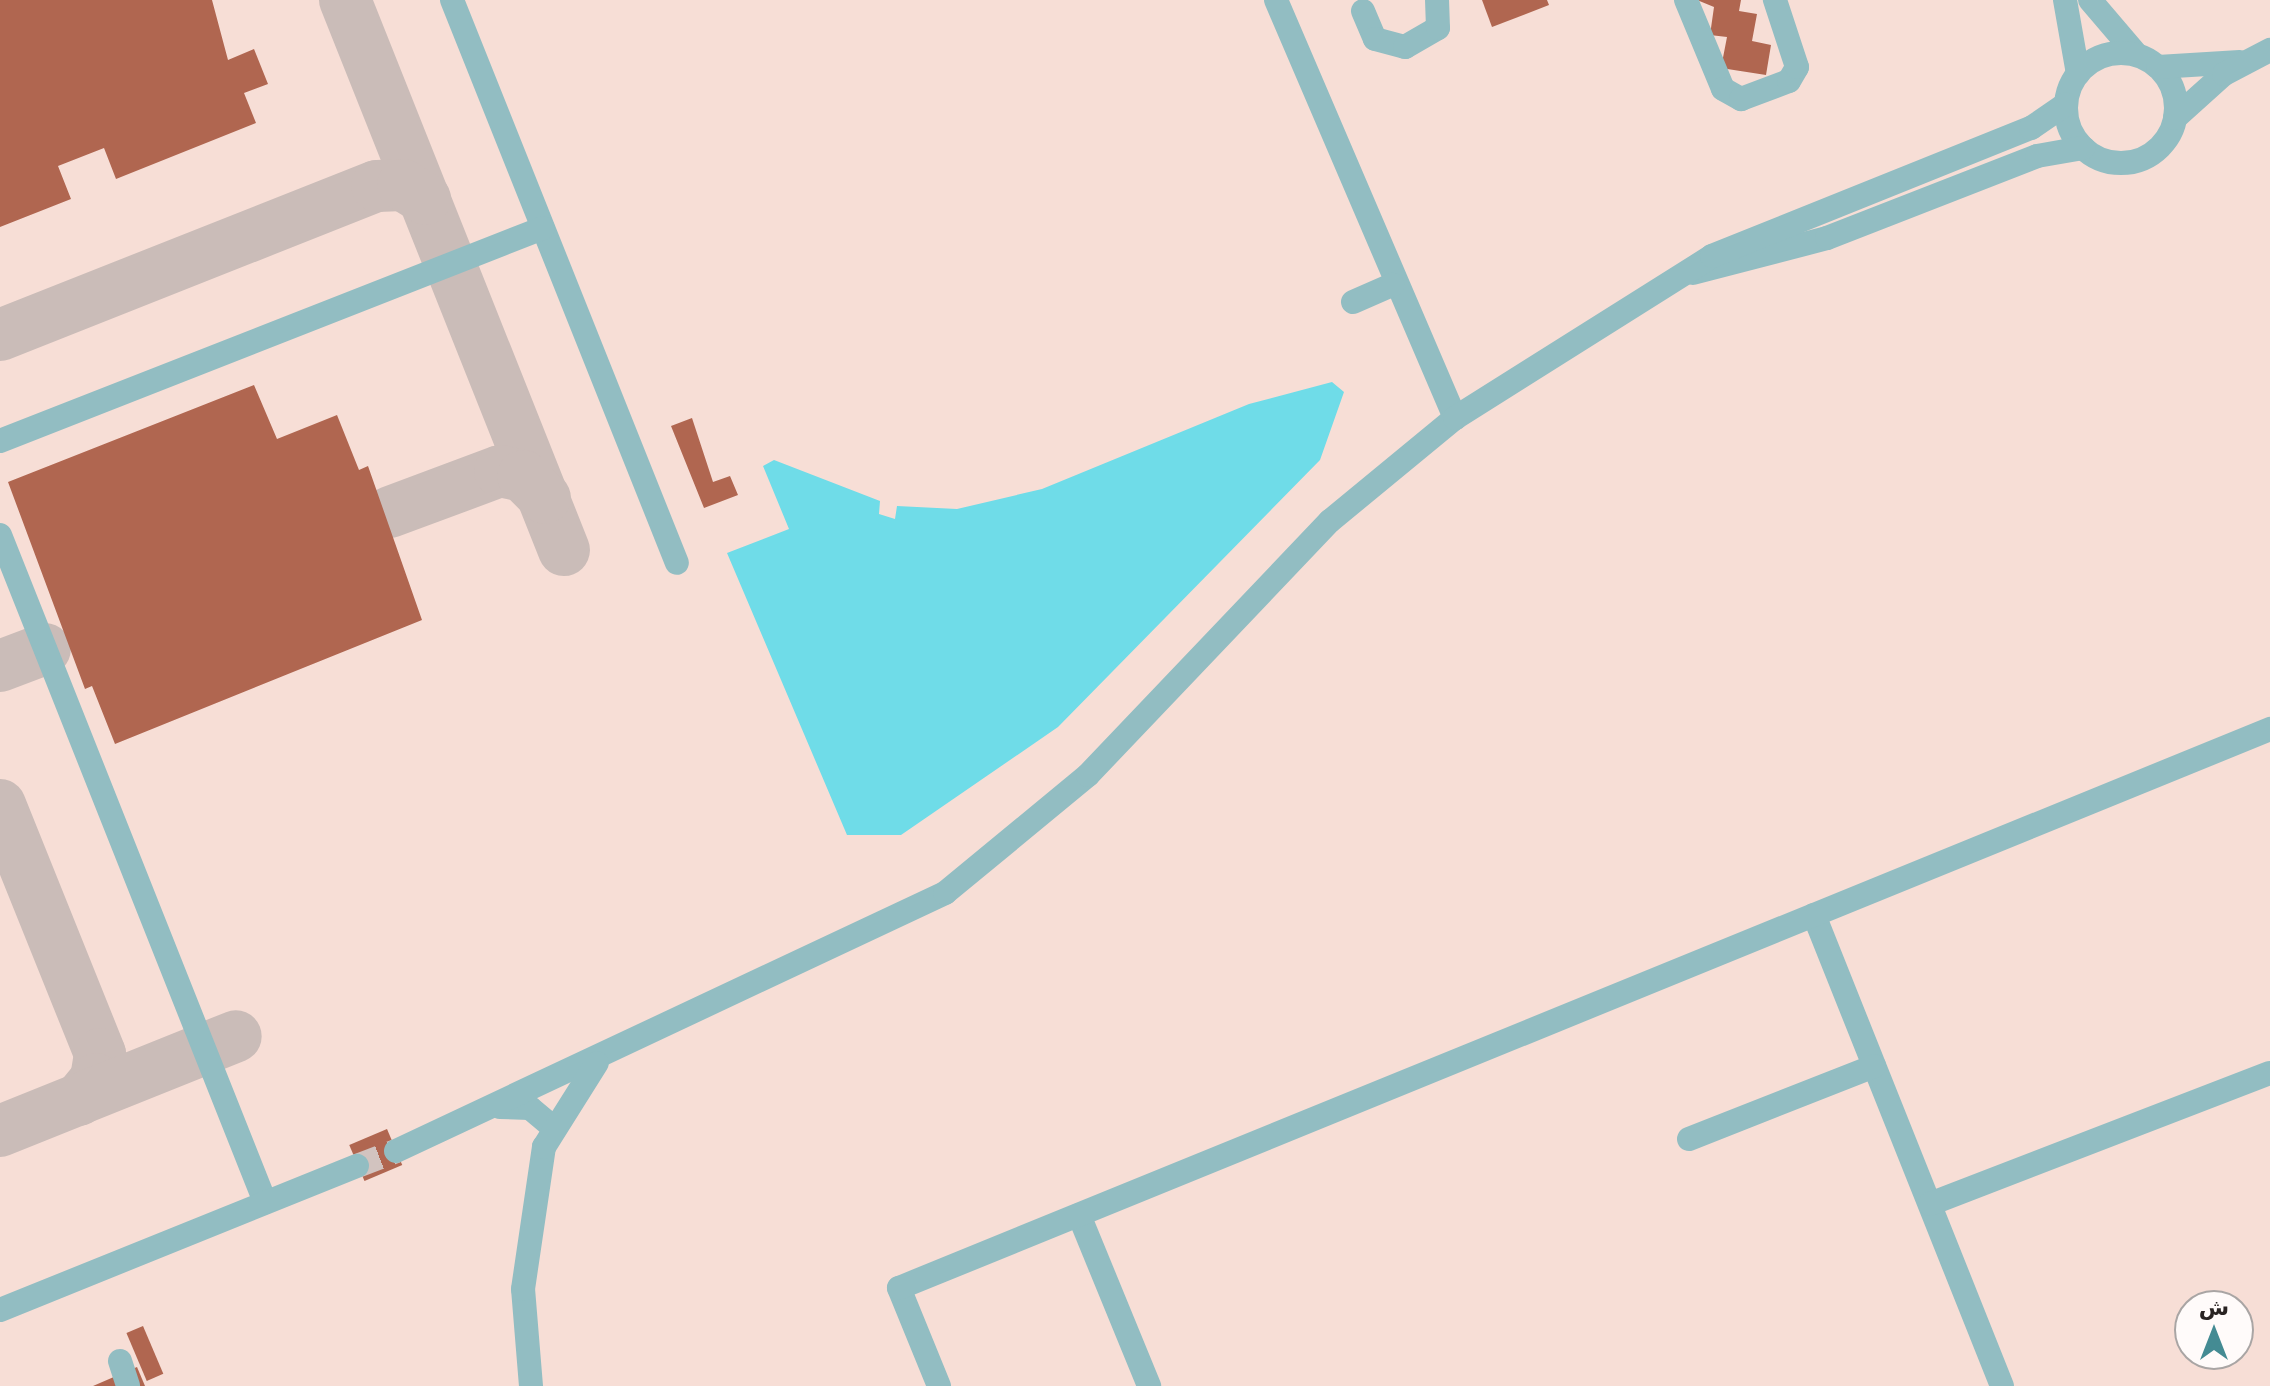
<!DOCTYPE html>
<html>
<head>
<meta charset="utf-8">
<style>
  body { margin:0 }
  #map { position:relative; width:2270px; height:1386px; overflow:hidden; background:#fcebe6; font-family:"DejaVu Sans","Noto Naskh Arabic",sans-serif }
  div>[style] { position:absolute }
  .built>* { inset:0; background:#f7ded6 }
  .water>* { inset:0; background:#6fdce8 }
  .taxiway>* { height:52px; margin:-26px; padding:0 26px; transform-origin:26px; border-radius:26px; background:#cabcb8 }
  .building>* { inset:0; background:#b06650; transform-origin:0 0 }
  .minor-tunnel>* { height:24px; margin-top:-12px; transform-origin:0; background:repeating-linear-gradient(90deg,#d2c3bf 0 24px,transparent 0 36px) }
  .minor>* { height:24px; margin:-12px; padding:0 12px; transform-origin:12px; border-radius:12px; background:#92bdc2 }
  .minor>.ring { margin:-12px; padding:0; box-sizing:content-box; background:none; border:24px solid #92bdc2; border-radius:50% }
  span { translate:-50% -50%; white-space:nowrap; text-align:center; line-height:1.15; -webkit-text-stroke:8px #fffbfa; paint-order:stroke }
  .north { position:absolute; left:2174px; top:1290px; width:80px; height:80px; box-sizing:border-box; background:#fffbfa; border:2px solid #a9a5a4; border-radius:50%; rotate:0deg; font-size:22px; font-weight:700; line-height:32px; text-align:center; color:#292322 }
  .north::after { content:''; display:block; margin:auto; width:28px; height:36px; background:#448b93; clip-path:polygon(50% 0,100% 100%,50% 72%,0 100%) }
</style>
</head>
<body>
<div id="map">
  <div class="built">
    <i style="clip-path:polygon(evenodd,0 0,2270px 0,2270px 1386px,0 1386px,0 0,2190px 1306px,2238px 1306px,2238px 1354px,2190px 1354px,2190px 1306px)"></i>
  </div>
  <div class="water">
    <i style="clip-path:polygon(1332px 382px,1344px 392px,1320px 460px,1058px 727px,901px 835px,847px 835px,727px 553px,789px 529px,763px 466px,774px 460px,880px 501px,879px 514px,895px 519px,897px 506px,957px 509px,1042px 489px,1249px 404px)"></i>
  </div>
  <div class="taxiway">
    <i style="left:345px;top:0;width:592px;rotate:68.29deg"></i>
    <i style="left:0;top:335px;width:405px;rotate:-21.6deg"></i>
    <i style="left:377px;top:186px;width:26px;rotate:-2deg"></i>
    <i style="left:403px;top:185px;width:26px;rotate:32deg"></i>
    <i style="left:390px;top:512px;width:117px;rotate:-20.4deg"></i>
    <i style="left:500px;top:471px;width:24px;rotate:12deg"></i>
    <i style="left:523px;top:476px;width:31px;rotate:45deg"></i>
    <i style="left:0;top:666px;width:48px;rotate:-20.7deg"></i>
    <i style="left:0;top:805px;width:268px;rotate:68.1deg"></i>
    <i style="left:100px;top:1054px;width:25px;rotate:99deg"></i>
    <i style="left:96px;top:1079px;width:27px;rotate:129deg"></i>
    <i style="left:0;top:1131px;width:254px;rotate:-21.9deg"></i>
  </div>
  <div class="building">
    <i style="clip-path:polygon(0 0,212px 0,228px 60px,254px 49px,268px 84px,244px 93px,256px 123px,116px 179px,104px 148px,58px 166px,71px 199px,0 227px)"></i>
    <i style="clip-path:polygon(1482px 0,1547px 0,1549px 5px,1492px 27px)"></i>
    <i style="clip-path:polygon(1697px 0,1741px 0,1739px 11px,1757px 14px,1752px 41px,1771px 45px,1766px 75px,1721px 68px,1727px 37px,1710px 35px,1714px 7px)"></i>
    <i style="clip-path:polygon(254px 385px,277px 439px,337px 415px,359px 470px,368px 466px,422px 620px,115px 744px,92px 686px,85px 689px,8px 482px)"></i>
    <i style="clip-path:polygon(692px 418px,713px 482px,730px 476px,738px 495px,704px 508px,671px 426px)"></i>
    <i style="left:387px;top:1129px;width:39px;height:41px;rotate:67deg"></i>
    <i style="left:143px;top:1326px;width:52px;height:18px;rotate:67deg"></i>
    <i style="clip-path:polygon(137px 1367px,145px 1386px,93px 1386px)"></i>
  </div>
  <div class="minor-tunnel">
    <i style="left:357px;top:1166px;width:42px;rotate:-21deg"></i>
  </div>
  <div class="minor">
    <i style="left:452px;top:0;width:606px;rotate:68.22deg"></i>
    <i style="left:1276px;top:0;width:455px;rotate:66.8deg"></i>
    <i style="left:1686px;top:0;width:96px;rotate:67.4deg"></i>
    <i style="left:1723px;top:89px;width:21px;rotate:29deg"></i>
    <i style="left:1741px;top:99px;width:51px;rotate:-20.6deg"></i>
    <i style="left:1789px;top:81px;width:16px;rotate:-60deg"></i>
    <i style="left:1797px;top:67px;width:71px;rotate:-108.2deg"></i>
    <i style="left:2065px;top:0;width:75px;rotate:80deg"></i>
    <i style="left:2090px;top:0;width:72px;rotate:49.5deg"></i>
    <i style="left:1363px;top:11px;width:30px;rotate:67deg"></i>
    <i style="left:1375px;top:39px;width:31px;rotate:15deg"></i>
    <i style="left:1405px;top:47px;width:38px;rotate:-30deg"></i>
    <i style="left:1438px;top:28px;width:28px;rotate:-92deg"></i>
    <i class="ring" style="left:2066px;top:53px;width:86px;height:86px"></i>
    <i style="left:2158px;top:67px;width:82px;rotate:-3.5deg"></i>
    <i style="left:2175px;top:118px;width:66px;rotate:-41.9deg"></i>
    <i style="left:2224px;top:74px;width:52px;rotate:-27.6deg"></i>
    <i style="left:1693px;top:273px;width:138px;rotate:-14.6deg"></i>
    <i style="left:1827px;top:238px;width:225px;rotate:-21.3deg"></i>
    <i style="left:2037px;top:156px;width:47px;rotate:-9.9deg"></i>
    <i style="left:1353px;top:302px;width:43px;rotate:-23.6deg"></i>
    <i style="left:0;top:441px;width:583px;rotate:-21.42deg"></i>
    <i style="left:0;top:535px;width:718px;rotate:68.33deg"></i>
    <i style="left:1814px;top:915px;width:507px;rotate:68.24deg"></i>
    <i style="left:500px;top:1107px;width:30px;rotate:2deg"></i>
    <i style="left:530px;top:1108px;width:30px;rotate:40deg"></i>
    <i style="left:1689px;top:1139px;width:199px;rotate:-21.5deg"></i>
    <i style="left:396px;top:1151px;width:607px;rotate:-25.17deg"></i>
    <i style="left:945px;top:893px;width:185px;rotate:-39.5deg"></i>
    <i style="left:1088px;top:775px;width:351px;rotate:-46.4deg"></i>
    <i style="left:1330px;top:521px;width:162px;rotate:-39.5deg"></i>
    <i style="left:1455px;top:418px;width:304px;rotate:-32.2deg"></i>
    <i style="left:1712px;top:256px;width:344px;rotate:-21.9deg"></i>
    <i style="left:2031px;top:128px;width:42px;rotate:-34.4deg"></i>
    <i style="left:1930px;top:1204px;width:364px;rotate:-21.1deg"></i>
    <i style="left:1079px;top:1215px;width:185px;rotate:67.7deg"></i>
    <i style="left:0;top:1310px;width:385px;rotate:-22deg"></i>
    <i style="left:120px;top:1361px;width:26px;rotate:72deg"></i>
    <i style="left:531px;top:1386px;width:97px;rotate:-94.7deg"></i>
    <i style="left:523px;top:1289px;width:144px;rotate:-81.6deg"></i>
    <i style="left:544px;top:1147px;width:99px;rotate:-57.8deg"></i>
    <i style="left:939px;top:1386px;width:106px;rotate:-112.2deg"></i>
    <i style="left:899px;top:1288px;width:1481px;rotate:-22.18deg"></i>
  </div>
  <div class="north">ش</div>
</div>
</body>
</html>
